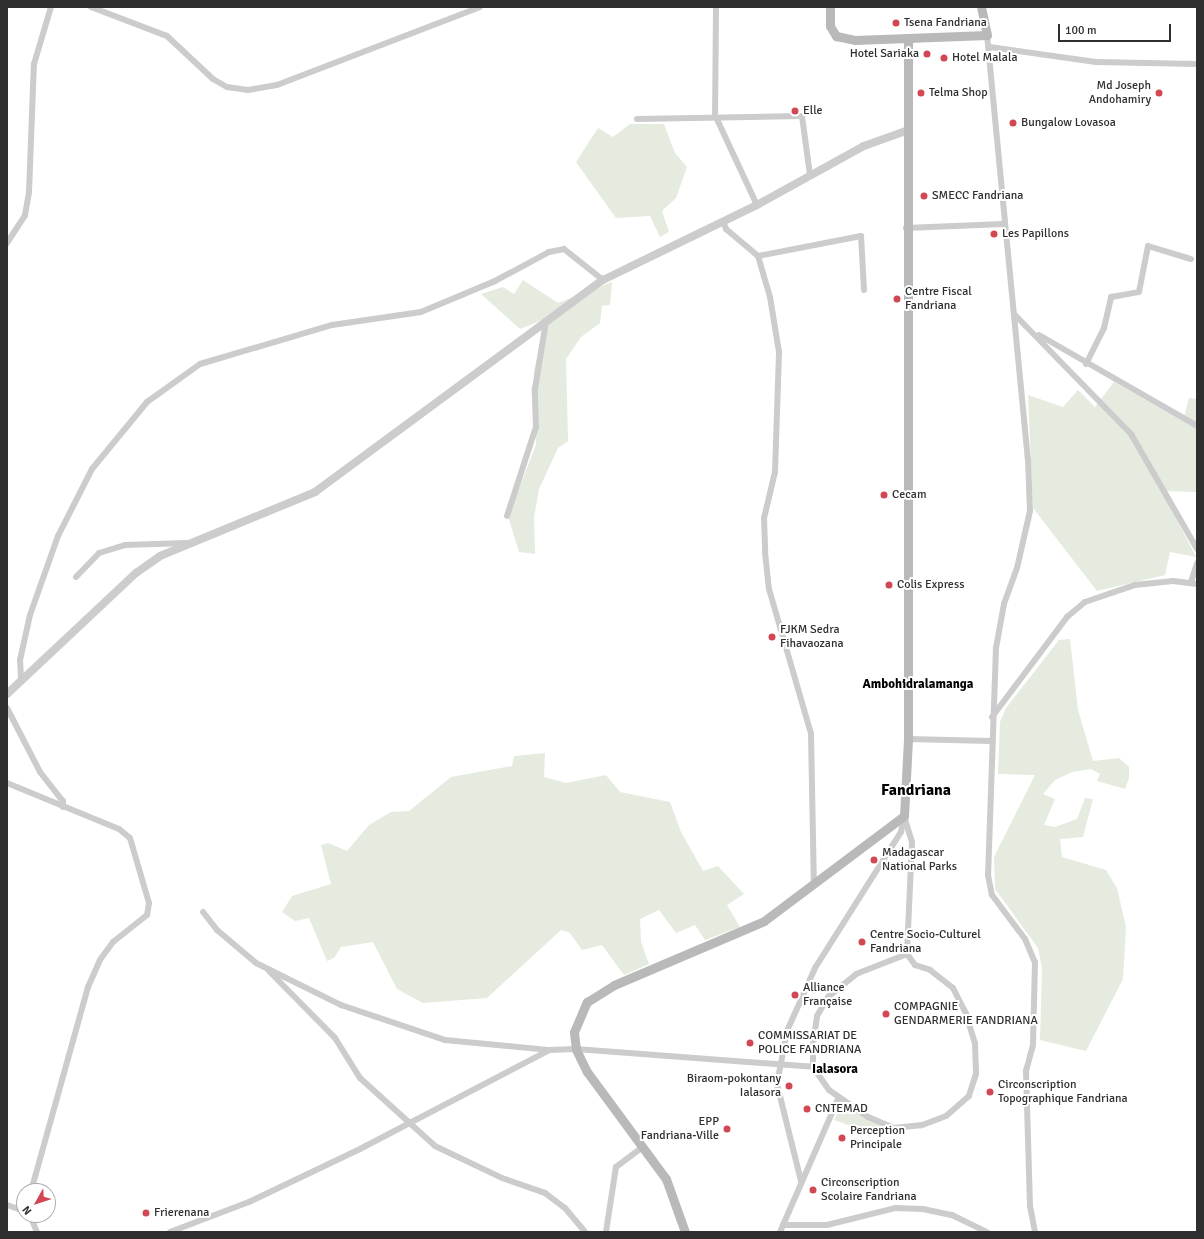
<!DOCTYPE html>
<html>
<head>
<meta charset="utf-8">
<style>
  body { margin:0 }
  #map { position:relative; width:1204px; height:1239px; overflow:hidden; background:#fff; font-family:Signika,sans-serif }
  div>[style] { position:absolute }
  .green>* { inset:0; background:#e5ebdf }
  .minor>* { height:6px; margin:-3px; padding:0 3px; transform-origin:3px; border-radius:3px; background:#ccc }
  .tertiary>* { height:8px; margin:-4px; padding:0 4px; transform-origin:4px; border-radius:4px; background:#ccc }
  .secondary>* { height:9px; margin:-4.5px; padding:0 4.5px; transform-origin:4.5px; border-radius:4.5px; background:#b9b9b9 }
  .dots>* { width:11px; height:11px; translate:-50% -50%; box-sizing:border-box; border:2px solid #fff; border-radius:50% }
  span { translate:-50% -50%; white-space:nowrap; text-align:center; line-height:1.15; -webkit-text-stroke:4px #fff; paint-order:stroke }
  .poi-label { font-size:12px; color:#2f2f2f }
  .left { translate:0 -50%; text-align:left }
  .right { translate:-100% -50%; text-align:right }
  .neighbourhood-label { font-size:13px; color:#000; font-weight:700 }
  .district-label { font-size:16px; color:#000; font-weight:700 }
  .frame { position:absolute; inset:0; border:8px solid #2f2f2f; pointer-events:none }
  .north { position:absolute; left:16px; top:1183px; width:40px; height:40px; box-sizing:border-box; background:#fff; border:1px solid #acacac; border-radius:50%; rotate:231deg; font-size:11px; font-weight:700; line-height:16px; text-align:center; color:#2f2f2f }
  .north::after { content:''; display:block; margin:auto; width:14px; height:18px; background:#d14753; clip-path:polygon(50% 0,100% 100%,50% 72%,0 100%) }
  .scale { position:absolute; left:1058px; top:24px; width:113px; height:18px; box-sizing:border-box; border:2px solid #2f2f2f; border-top:0; padding-left:5px; font-size:12px; line-height:14px; white-space:nowrap; color:#2f2f2f; -webkit-text-stroke:3px #fff; paint-order:stroke }
</style>
</head>
<body>
<div id="map">
  <div class="green">
    <i style="clip-path:polygon(630px 124px,664px 124px,675px 153px,687px 167px,676px 198px,662px 211px,669px 232px,660px 237px,650px 216px,616px 218px,576px 162px,598px 128px,613px 137px)"></i>
    <i style="clip-path:polygon(523px 280px,558px 303px,612px 282px,610px 305px,602px 306px,600px 323px,581px 337px,566px 359px,568px 441px,558px 448px,539px 489px,534px 517px,535px 554px,519px 552px,508px 516px,536px 445px,534px 372px,545px 319px,520px 329px,481px 294px,503px 287px,514px 294px)"></i>
    <i style="clip-path:polygon(1114px 382px,1183px 421px,1189px 398px,1197px 399px,1197px 492px,1162px 491px,1196px 557px,1170px 552px,1165px 575px,1097px 591px,1033px 508px,1028px 395px,1063px 407px,1078px 390px,1095px 407px)"></i>
    <i style="clip-path:polygon(1070px 639px,1078px 710px,1093px 761px,1119px 758px,1129px 767px,1129px 778px,1125px 789px,1097px 781px,1100px 774px,1091px 769px,1072px 772px,1055px 780px,1043px 794px,1055px 799px,1044px 825px,1055px 827px,1077px 819px,1085px 798px,1093px 799px,1083px 837px,1060px 839px,1062px 857px,1106px 870px,1117px 888px,1126px 927px,1123px 979px,1086px 1051px,1040px 1040px,1042px 969px,1038px 948px,995px 889px,994px 857px,1035px 775px,998px 774px,1000px 722px,1006px 708px,1059px 640px)"></i>
    <i style="clip-path:polygon(545px 753px,544px 777px,566px 783px,606px 775px,620px 792px,670px 802px,681px 832px,703px 871px,718px 866px,744px 894px,727px 905px,740px 927px,705px 940px,695px 925px,676px 933px,659px 910px,640px 919px,641px 942px,649px 964px,624px 975px,602px 945px,582px 950px,570px 933px,561px 930px,487px 998px,423px 1003px,397px 989px,373px 942px,341px 947px,334px 958px,327px 961px,309px 918px,295px 921px,282px 912px,292px 896px,331px 884px,321px 845px,328px 843px,347px 851px,369px 825px,391px 812px,409px 811px,451px 777px,512px 766px,514px 756px)"></i>
    <i style="clip-path:polygon(843px 1102px,884px 1128px,883px 1137px,834px 1120px)"></i>
  </div>
  <div class="minor">
    <i style="left:91px;top:7px;width:81px;rotate:20.9deg"></i>
    <i style="left:167px;top:36px;width:63px;rotate:43.1deg"></i>
    <i style="left:213px;top:79px;width:16px;rotate:30deg"></i>
    <i style="left:227px;top:87px;width:21px;rotate:8deg"></i>
    <i style="left:248px;top:90px;width:29px;rotate:-10deg"></i>
    <i style="left:277px;top:85px;width:217px;rotate:-21deg"></i>
    <i style="left:716px;top:7px;width:108px;rotate:90.5deg"></i>
    <i style="left:715px;top:115px;width:99px;rotate:65deg"></i>
    <i style="left:987px;top:35px;width:426px;rotate:84.5deg"></i>
    <i style="left:1028px;top:459px;width:52px;rotate:87.8deg"></i>
    <i style="left:1030px;top:511px;width:58px;rotate:102.8deg"></i>
    <i style="left:1017px;top:568px;width:38px;rotate:110deg"></i>
    <i style="left:1004px;top:604px;width:45px;rotate:100.3deg"></i>
    <i style="left:996px;top:648px;width:227px;rotate:92deg"></i>
    <i style="left:988px;top:875px;width:20px;rotate:79deg"></i>
    <i style="left:992px;top:895px;width:55px;rotate:53.1deg"></i>
    <i style="left:1025px;top:939px;width:25px;rotate:67deg"></i>
    <i style="left:1035px;top:962px;width:83px;rotate:91.4deg"></i>
    <i style="left:1033px;top:1045px;width:27px;rotate:105deg"></i>
    <i style="left:1026px;top:1071px;width:135px;rotate:88.3deg"></i>
    <i style="left:1030px;top:1206px;width:26px;rotate:79deg"></i>
    <i style="left:990px;top:47px;width:107px;rotate:8.1deg"></i>
    <i style="left:1096px;top:62px;width:101px;rotate:1.1deg"></i>
    <i style="left:637px;top:119px;width:165px;rotate:-1deg"></i>
    <i style="left:802px;top:116px;width:60px;rotate:82.3deg"></i>
    <i style="left:723px;top:221px;width:9px;rotate:69deg"></i>
    <i style="left:726px;top:229px;width:42px;rotate:40.2deg"></i>
    <i style="left:758px;top:256px;width:43px;rotate:73.7deg"></i>
    <i style="left:770px;top:297px;width:56px;rotate:80.7deg"></i>
    <i style="left:779px;top:352px;width:120px;rotate:91.9deg"></i>
    <i style="left:775px;top:472px;width:47px;rotate:103.4deg"></i>
    <i style="left:764px;top:518px;width:34px;rotate:88deg"></i>
    <i style="left:765px;top:552px;width:37px;rotate:84deg"></i>
    <i style="left:769px;top:589px;width:151px;rotate:73.8deg"></i>
    <i style="left:811px;top:734px;width:151px;rotate:88.9deg"></i>
    <i style="left:906px;top:228px;width:97px;rotate:-2.4deg"></i>
    <i style="left:7px;top:243px;width:33px;rotate:-57deg"></i>
    <i style="left:25px;top:215px;width:23px;rotate:-80deg"></i>
    <i style="left:29px;top:192px;width:128px;rotate:-87.8deg"></i>
    <i style="left:34px;top:64px;width:59px;rotate:-73.4deg"></i>
    <i style="left:758px;top:256px;width:105px;rotate:-11deg"></i>
    <i style="left:861px;top:236px;width:54px;rotate:86.8deg"></i>
    <i style="left:1014px;top:314px;width:168px;rotate:45.7deg"></i>
    <i style="left:1131px;top:434px;width:133px;rotate:60.1deg"></i>
    <i style="left:1039px;top:335px;width:182px;rotate:29.9deg"></i>
    <i style="left:1086px;top:364px;width:40px;rotate:-63.4deg"></i>
    <i style="left:1104px;top:328px;width:32px;rotate:-77deg"></i>
    <i style="left:1111px;top:297px;width:28px;rotate:-10deg"></i>
    <i style="left:1139px;top:292px;width:47px;rotate:-78.9deg"></i>
    <i style="left:1148px;top:246px;width:45px;rotate:16.8deg"></i>
    <i style="left:507px;top:516px;width:94px;rotate:-72deg"></i>
    <i style="left:536px;top:427px;width:38px;rotate:-92deg"></i>
    <i style="left:535px;top:389px;width:69px;rotate:-80.8deg"></i>
    <i style="left:76px;top:577px;width:33px;rotate:-46deg"></i>
    <i style="left:99px;top:553px;width:27px;rotate:-17deg"></i>
    <i style="left:125px;top:545px;width:61px;rotate:-1.9deg"></i>
    <i style="left:1191px;top:582px;width:20px;rotate:-72deg"></i>
    <i style="left:21px;top:678px;width:18px;rotate:-93deg"></i>
    <i style="left:20px;top:660px;width:46px;rotate:-77.5deg"></i>
    <i style="left:30px;top:615px;width:84px;rotate:-70.5deg"></i>
    <i style="left:58px;top:536px;width:75px;rotate:-63.1deg"></i>
    <i style="left:92px;top:469px;width:87px;rotate:-50.6deg"></i>
    <i style="left:147px;top:402px;width:65px;rotate:-35.6deg"></i>
    <i style="left:200px;top:364px;width:138px;rotate:-16.5deg"></i>
    <i style="left:332px;top:325px;width:90px;rotate:-8.3deg"></i>
    <i style="left:421px;top:312px;width:80px;rotate:-22.7deg"></i>
    <i style="left:495px;top:281px;width:61px;rotate:-28.2deg"></i>
    <i style="left:549px;top:252px;width:15px;rotate:-11deg"></i>
    <i style="left:564px;top:249px;width:50px;rotate:38.5deg"></i>
    <i style="left:7px;top:708px;width:72px;rotate:62.7deg"></i>
    <i style="left:40px;top:772px;width:37px;rotate:52deg"></i>
    <i style="left:63px;top:801px;width:6px;rotate:90deg"></i>
    <i style="left:992px;top:717px;width:125px;rotate:-53.1deg"></i>
    <i style="left:1067px;top:617px;width:23px;rotate:-40deg"></i>
    <i style="left:1085px;top:602px;width:53px;rotate:-18.8deg"></i>
    <i style="left:1135px;top:585px;width:38px;rotate:-6deg"></i>
    <i style="left:1173px;top:581px;width:24px;rotate:7deg"></i>
    <i style="left:908px;top:739px;width:83px;rotate:1.4deg"></i>
    <i style="left:7px;top:783px;width:121px;rotate:22.3deg"></i>
    <i style="left:119px;top:829px;width:14px;rotate:39deg"></i>
    <i style="left:130px;top:838px;width:68px;rotate:73.7deg"></i>
    <i style="left:149px;top:903px;width:12px;rotate:99deg"></i>
    <i style="left:147px;top:915px;width:43px;rotate:141.5deg"></i>
    <i style="left:113px;top:942px;width:22px;rotate:126deg"></i>
    <i style="left:100px;top:960px;width:30px;rotate:114deg"></i>
    <i style="left:88px;top:987px;width:212px;rotate:105.6deg"></i>
    <i style="left:904px;top:816px;width:27px;rotate:73deg"></i>
    <i style="left:912px;top:842px;width:112px;rotate:92.6deg"></i>
    <i style="left:907px;top:954px;width:14px;rotate:54deg"></i>
    <i style="left:915px;top:965px;width:16px;rotate:18deg"></i>
    <i style="left:930px;top:970px;width:29px;rotate:38deg"></i>
    <i style="left:953px;top:988px;width:29px;rotate:63deg"></i>
    <i style="left:966px;top:1014px;width:31px;rotate:73deg"></i>
    <i style="left:975px;top:1044px;width:30px;rotate:88deg"></i>
    <i style="left:976px;top:1074px;width:23px;rotate:108deg"></i>
    <i style="left:969px;top:1096px;width:30px;rotate:139deg"></i>
    <i style="left:946px;top:1116px;width:26px;rotate:159deg"></i>
    <i style="left:922px;top:1125px;width:28px;rotate:174deg"></i>
    <i style="left:894px;top:1128px;width:28px;rotate:-157deg"></i>
    <i style="left:868px;top:1117px;width:47px;rotate:-145.3deg"></i>
    <i style="left:829px;top:1090px;width:28px;rotate:-125deg"></i>
    <i style="left:813px;top:1067px;width:22px;rotate:-90deg"></i>
    <i style="left:813px;top:1045px;width:29px;rotate:-82deg"></i>
    <i style="left:817px;top:1016px;width:22px;rotate:-60deg"></i>
    <i style="left:828px;top:997px;width:36px;rotate:-39deg"></i>
    <i style="left:856px;top:974px;width:55px;rotate:-21.4deg"></i>
    <i style="left:203px;top:912px;width:23px;rotate:52deg"></i>
    <i style="left:217px;top:930px;width:51px;rotate:40.2deg"></i>
    <i style="left:256px;top:963px;width:95px;rotate:26.3deg"></i>
    <i style="left:341px;top:1005px;width:110px;rotate:18.6deg"></i>
    <i style="left:445px;top:1040px;width:103px;rotate:5.5deg"></i>
    <i style="left:269px;top:971px;width:94px;rotate:45.4deg"></i>
    <i style="left:335px;top:1038px;width:47px;rotate:58deg"></i>
    <i style="left:360px;top:1078px;width:101px;rotate:42.2deg"></i>
    <i style="left:435px;top:1146px;width:74px;rotate:25.5deg"></i>
    <i style="left:502px;top:1178px;width:46px;rotate:19.2deg"></i>
    <i style="left:545px;top:1193px;width:25px;rotate:37deg"></i>
    <i style="left:565px;top:1208px;width:31px;rotate:50deg"></i>
    <i style="left:801px;top:1181px;width:100px;rotate:-103.9deg"></i>
    <i style="left:777px;top:1084px;width:54px;rotate:-79.3deg"></i>
    <i style="left:787px;top:1031px;width:69px;rotate:-66deg"></i>
    <i style="left:815px;top:968px;width:161px;rotate:-57.7deg"></i>
    <i style="left:901px;top:832px;width:14px;rotate:-78deg"></i>
    <i style="left:7px;top:1205px;width:18px;rotate:19deg"></i>
    <i style="left:30px;top:1215px;width:18px;rotate:68deg"></i>
    <i style="left:783px;top:1225px;width:44px"></i>
    <i style="left:827px;top:1225px;width:70px;rotate:-14deg"></i>
    <i style="left:895px;top:1208px;width:28px;rotate:2deg"></i>
    <i style="left:923px;top:1209px;width:30px;rotate:12deg"></i>
    <i style="left:952px;top:1215px;width:39px;rotate:26deg"></i>
    <i style="left:170px;top:1232px;width:85px;rotate:-20.8deg"></i>
    <i style="left:249px;top:1202px;width:123px;rotate:-25.5deg"></i>
    <i style="left:360px;top:1149px;width:213px;rotate:-27.6deg"></i>
    <i style="left:549px;top:1050px;width:27px;rotate:-2deg"></i>
    <i style="left:576px;top:1049px;width:238px;rotate:4.3deg"></i>
    <i style="left:606px;top:1232px;width:66px;rotate:-81.3deg"></i>
    <i style="left:616px;top:1167px;width:34px;rotate:-37deg"></i>
    <i style="left:780px;top:1232px;width:147px;rotate:-66.4deg"></i>
  </div>
  <div class="tertiary">
    <i style="left:7px;top:694px;width:177px;rotate:-43.2deg"></i>
    <i style="left:136px;top:573px;width:29px;rotate:-35deg"></i>
    <i style="left:160px;top:556px;width:168px;rotate:-22.4deg"></i>
    <i style="left:315px;top:492px;width:358px;rotate:-36.4deg"></i>
    <i style="left:603px;top:280px;width:171px;rotate:-26deg"></i>
    <i style="left:757px;top:205px;width:122px;rotate:-28.9deg"></i>
    <i style="left:864px;top:146px;width:45px;rotate:-19.7deg"></i>
  </div>
  <div class="secondary">
    <i style="left:830px;top:7px;width:19px;rotate:90deg"></i>
    <i style="left:830px;top:26px;width:12px;rotate:59deg"></i>
    <i style="left:836px;top:36px;width:19px;rotate:12deg"></i>
    <i style="left:855px;top:40px;width:132px;rotate:-2.2deg"></i>
    <i style="left:987px;top:35px;width:29px;rotate:-102deg"></i>
    <i style="left:685px;top:1232px;width:56px;rotate:-109.7deg"></i>
    <i style="left:666px;top:1179px;width:133px;rotate:-126.4deg"></i>
    <i style="left:587px;top:1072px;width:25px;rotate:-116deg"></i>
    <i style="left:576px;top:1049px;width:17px;rotate:-97deg"></i>
    <i style="left:574px;top:1032px;width:33px;rotate:-67deg"></i>
    <i style="left:587px;top:1002px;width:32px;rotate:-32deg"></i>
    <i style="left:614px;top:985px;width:163px;rotate:-23.1deg"></i>
    <i style="left:764px;top:921px;width:175px;rotate:-36.9deg"></i>
    <i style="left:904px;top:816px;width:77px;rotate:-87deg"></i>
    <i style="left:908px;top:739px;width:700px;rotate:-90deg"></i>
  </div>
  <div class="dots">
    <i style="left:896px;top:23px;background:#d14753"></i>
    <i style="left:927px;top:54px;background:#d14753"></i>
    <i style="left:944px;top:58px;background:#d14753"></i>
    <i style="left:921px;top:93px;background:#d14753"></i>
    <i style="left:1159px;top:93px;background:#d14753"></i>
    <i style="left:795px;top:111px;background:#d14753"></i>
    <i style="left:1013px;top:123px;background:#d14753"></i>
    <i style="left:924px;top:196px;background:#d14753"></i>
    <i style="left:994px;top:234px;background:#d14753"></i>
    <i style="left:897px;top:299px;background:#d14753"></i>
    <i style="left:884px;top:495px;background:#d14753"></i>
    <i style="left:889px;top:585px;background:#d14753"></i>
    <i style="left:772px;top:637px;background:#d14753"></i>
    <i style="left:874px;top:860px;background:#d14753"></i>
    <i style="left:862px;top:942px;background:#d14753"></i>
    <i style="left:795px;top:995px;background:#d14753"></i>
    <i style="left:886px;top:1014px;background:#d14753"></i>
    <i style="left:750px;top:1043px;background:#d14753"></i>
    <i style="left:789px;top:1086px;background:#d14753"></i>
    <i style="left:990px;top:1092px;background:#d14753"></i>
    <i style="left:807px;top:1109px;background:#d14753"></i>
    <i style="left:727px;top:1129px;background:#d14753"></i>
    <i style="left:842px;top:1138px;background:#d14753"></i>
    <i style="left:813px;top:1190px;background:#d14753"></i>
    <i style="left:146px;top:1213px;background:#d14753"></i>
  </div>
  <div class="poi-label">
    <span class="left" style="left:904px;top:23px">Tsena Fandriana</span>
    <span class="right" style="left:919px;top:54px">Hotel Sariaka</span>
    <span class="left" style="left:952px;top:58px">Hotel Malala</span>
    <span class="right" style="left:1151px;top:93px">Md Joseph<br>Andohamiry</span>
    <span class="left" style="left:929px;top:93px">Telma Shop</span>
    <span class="left" style="left:803px;top:111px">Elle</span>
    <span class="left" style="left:1021px;top:123px">Bungalow Lovasoa</span>
    <span class="left" style="left:932px;top:196px">SMECC Fandriana</span>
    <span class="left" style="left:1002px;top:234px">Les Papillons</span>
    <span class="left" style="left:905px;top:299px">Centre Fiscal<br>Fandriana</span>
    <span class="left" style="left:892px;top:495px">Cecam</span>
    <span class="left" style="left:897px;top:585px">Colis Express</span>
    <span class="left" style="left:780px;top:637px">FJKM Sedra<br>Fihavaozana</span>
    <span class="left" style="left:882px;top:860px">Madagascar<br>National Parks</span>
    <span class="left" style="left:870px;top:942px">Centre Socio-Culturel<br>Fandriana</span>
    <span class="left" style="left:803px;top:995px">Alliance<br>Française</span>
    <span class="left" style="left:894px;top:1014px">COMPAGNIE<br>GENDARMERIE FANDRIANA</span>
    <span class="left" style="left:758px;top:1043px">COMMISSARIAT DE<br>POLICE FANDRIANA</span>
    <span class="right" style="left:781px;top:1086px">Biraom-pokontany<br>Ialasora</span>
    <span class="left" style="left:998px;top:1092px">Circonscription<br>Topographique Fandriana</span>
    <span class="left" style="left:815px;top:1109px">CNTEMAD</span>
    <span class="right" style="left:719px;top:1129px">EPP<br>Fandriana-Ville</span>
    <span class="left" style="left:850px;top:1138px">Perception<br>Principale</span>
    <span class="left" style="left:821px;top:1190px">Circonscription<br>Scolaire Fandriana</span>
    <span class="left" style="left:154px;top:1213px">Frierenana</span>
  </div>
  <div class="neighbourhood-label">
    <span style="left:918px;top:684px">Ambohidralamanga</span>
    <span style="left:835px;top:1069px">Ialasora</span>
  </div>
  <div class="district-label">
    <span style="left:916px;top:790px">Fandriana</span>
  </div>
  <div class="frame"></div>
  <div class="north">N</div>
  <div class="scale">100 m</div>
</div>
</body>
</html>
